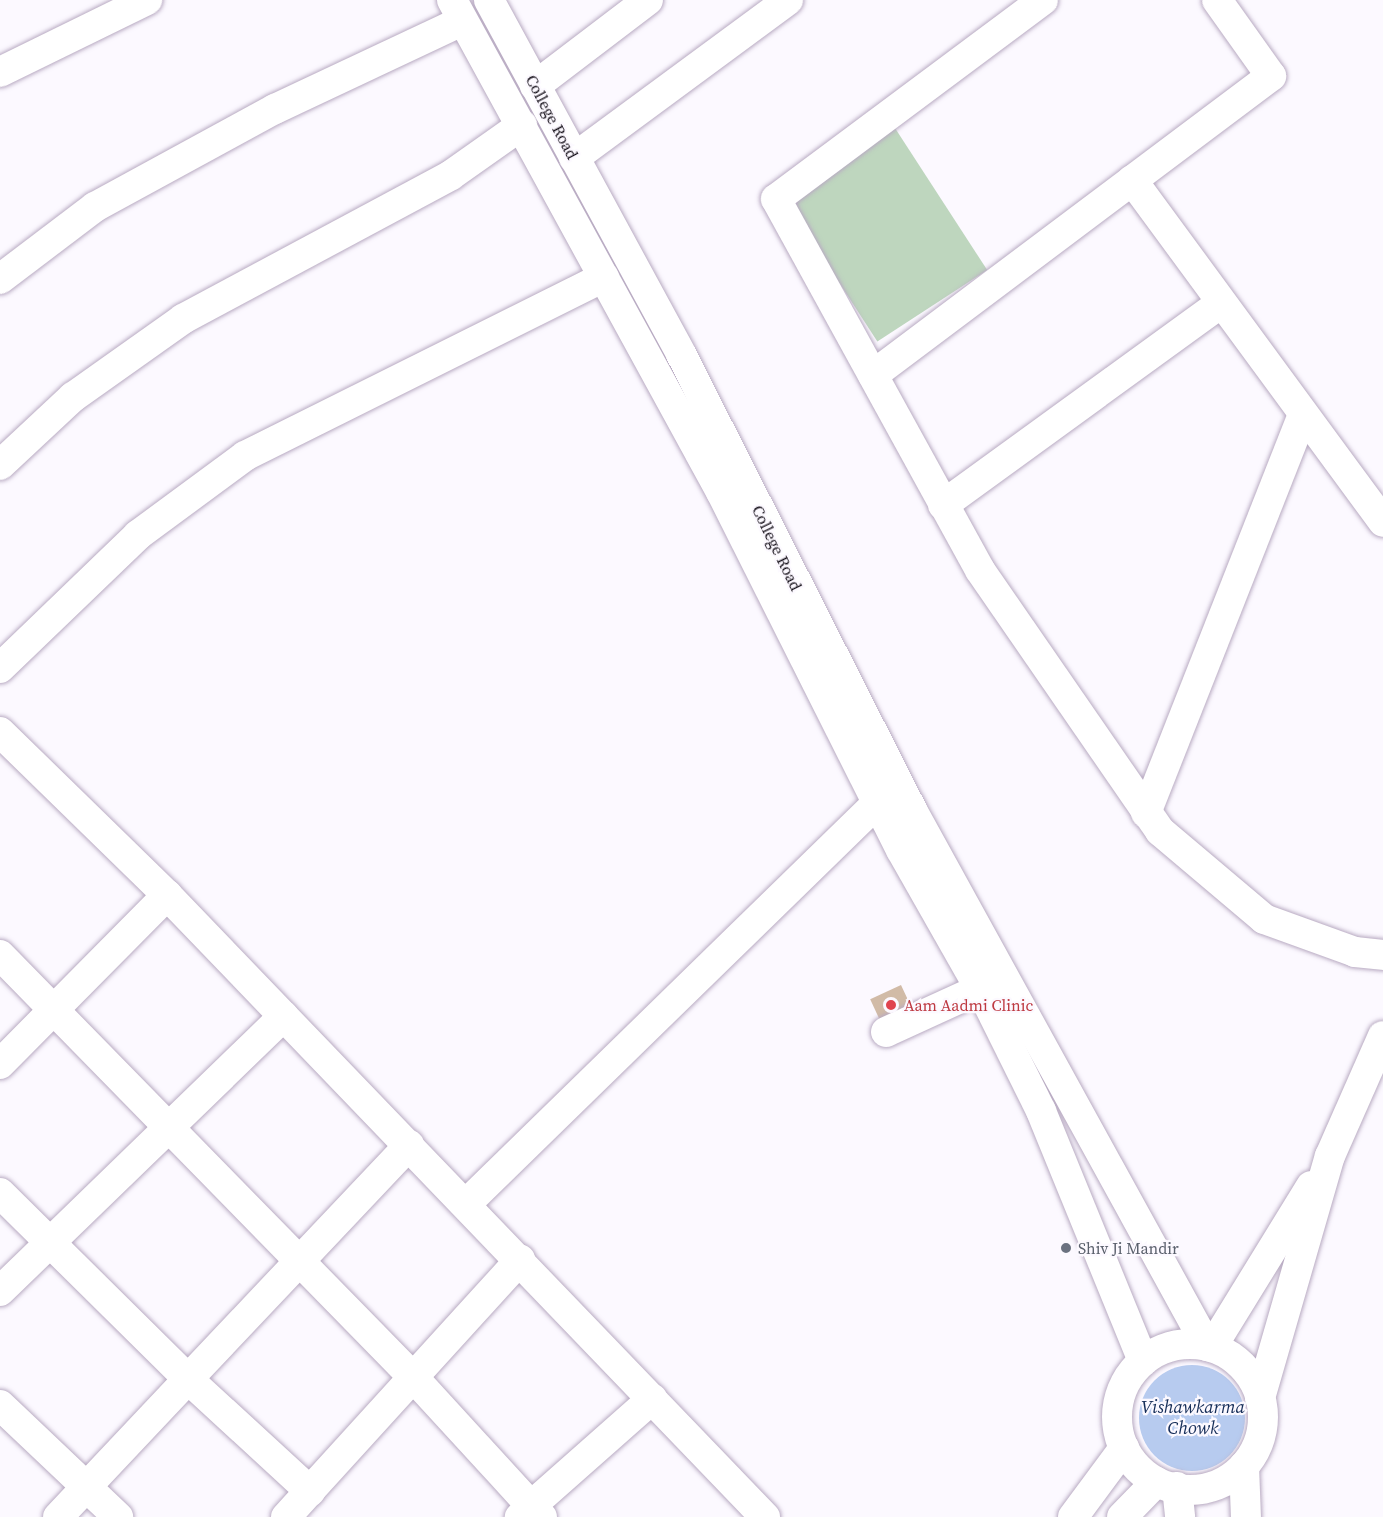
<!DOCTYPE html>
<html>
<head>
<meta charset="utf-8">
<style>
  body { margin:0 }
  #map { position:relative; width:1383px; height:1517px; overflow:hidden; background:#fcf9ff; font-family:"Source Serif 4",serif }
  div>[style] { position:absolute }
  .green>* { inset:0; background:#bed6be; transform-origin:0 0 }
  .water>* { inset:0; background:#b7cbef }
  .round { border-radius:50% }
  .building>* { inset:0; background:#d1bba7; transform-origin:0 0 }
  .roads { filter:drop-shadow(0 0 2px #b8aac2) drop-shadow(0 0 2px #b8aac2) }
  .minor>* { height:30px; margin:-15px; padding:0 15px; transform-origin:15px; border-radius:15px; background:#fff }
  .minor>.ring { margin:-15px; padding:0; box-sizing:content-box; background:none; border:30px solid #fff; border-radius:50% }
  .dots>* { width:16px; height:16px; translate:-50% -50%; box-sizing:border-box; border:3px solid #fcf9ff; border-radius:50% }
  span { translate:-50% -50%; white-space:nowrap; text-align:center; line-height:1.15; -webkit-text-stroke:4.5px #fcf9ff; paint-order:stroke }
  .street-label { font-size:16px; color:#120d16 }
  .health-label { font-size:16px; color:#be3a42 }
  .left { translate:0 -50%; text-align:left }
  .worship-label { font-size:16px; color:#5b616d }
  .water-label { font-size:18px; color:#152d58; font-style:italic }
</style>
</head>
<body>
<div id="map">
  <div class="green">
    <i style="left:893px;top:125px;width:173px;height:131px;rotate:57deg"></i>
  </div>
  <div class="water">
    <i class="round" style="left:1139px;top:1365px;width:106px;height:106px"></i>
  </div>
  <div class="building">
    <i style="left:901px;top:985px;width:29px;height:34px;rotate:65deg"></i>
  </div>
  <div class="roads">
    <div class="minor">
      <i style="left:452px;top:0;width:561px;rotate:61.33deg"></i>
      <i style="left:721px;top:492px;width:401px;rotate:63.3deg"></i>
      <i style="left:901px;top:850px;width:170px;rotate:60.4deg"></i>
      <i style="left:985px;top:998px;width:126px;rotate:63.6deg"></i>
      <i style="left:1041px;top:1111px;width:270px;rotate:67.8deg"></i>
      <i style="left:489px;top:0;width:403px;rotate:61.5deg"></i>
      <i style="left:681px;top:354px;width:511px;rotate:63.13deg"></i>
      <i style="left:912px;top:810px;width:612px;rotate:61.17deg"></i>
      <i style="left:1043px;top:0;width:333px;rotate:143.3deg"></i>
      <i style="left:776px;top:199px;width:423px;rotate:61.2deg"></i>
      <i style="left:980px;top:570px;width:317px;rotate:55.4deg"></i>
      <i style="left:1160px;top:831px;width:136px;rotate:40.2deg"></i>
      <i style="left:1264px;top:919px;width:97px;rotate:19.9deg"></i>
      <i style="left:1355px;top:952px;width:28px;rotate:6deg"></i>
      <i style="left:0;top:72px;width:164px;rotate:-26.1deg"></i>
      <i style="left:535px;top:86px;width:142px;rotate:-37.3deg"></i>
      <i style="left:574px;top:158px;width:266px;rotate:-36.4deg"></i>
      <i style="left:1132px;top:180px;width:424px;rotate:53.7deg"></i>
      <i style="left:0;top:279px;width:119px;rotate:-37.2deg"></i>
      <i style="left:95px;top:207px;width:205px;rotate:-28.6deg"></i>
      <i style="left:275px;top:109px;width:207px;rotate:-25.2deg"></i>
      <i style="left:873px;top:375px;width:498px;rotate:-36.9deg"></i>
      <i style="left:1271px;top:76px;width:93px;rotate:-125.4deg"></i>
      <i style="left:0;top:465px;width:100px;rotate:-43deg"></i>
      <i style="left:73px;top:397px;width:135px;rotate:-35.3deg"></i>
      <i style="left:183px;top:319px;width:304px;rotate:-28.2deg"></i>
      <i style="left:451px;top:175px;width:87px;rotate:-35.2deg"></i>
      <i style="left:943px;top:505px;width:344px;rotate:-36deg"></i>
      <i style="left:0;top:668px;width:192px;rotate:-43.9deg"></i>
      <i style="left:138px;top:535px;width:133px;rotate:-36.4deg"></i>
      <i style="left:245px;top:456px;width:401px;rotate:-26.5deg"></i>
      <i style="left:0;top:732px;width:233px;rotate:44.3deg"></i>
      <i style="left:167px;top:895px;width:863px;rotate:46.13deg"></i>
      <i style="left:1146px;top:813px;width:426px;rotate:-68.5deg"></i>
      <i style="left:0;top:955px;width:590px;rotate:45.62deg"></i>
      <i style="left:413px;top:1377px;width:175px;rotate:47.5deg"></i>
      <i style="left:531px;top:1506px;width:16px;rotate:135deg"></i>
      <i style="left:886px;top:1032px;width:103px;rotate:-24.6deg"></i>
      <i style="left:0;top:1064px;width:238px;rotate:-45.3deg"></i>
      <i style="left:0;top:1193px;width:264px;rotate:44.7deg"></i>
      <i style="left:188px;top:1379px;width:322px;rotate:-46.6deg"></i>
      <i style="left:466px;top:1204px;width:574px;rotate:-44.29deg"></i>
      <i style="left:0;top:1291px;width:395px;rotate:-44.1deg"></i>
      <i class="ring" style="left:1117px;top:1344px;width:116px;height:116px"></i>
      <i style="left:1212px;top:1347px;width:189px;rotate:-58.4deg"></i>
      <i style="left:1260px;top:1398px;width:252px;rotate:-73.9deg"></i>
      <i style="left:1330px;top:1156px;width:131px;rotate:-66.2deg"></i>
      <i style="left:0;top:1405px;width:163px;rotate:43.5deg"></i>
      <i style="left:1244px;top:1466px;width:51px;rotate:87.8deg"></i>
      <i style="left:1177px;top:1487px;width:30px;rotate:84deg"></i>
      <i style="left:58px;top:1517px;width:190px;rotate:-46.7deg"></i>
      <i style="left:188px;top:1379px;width:166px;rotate:42.6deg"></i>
      <i style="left:286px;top:1517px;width:348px;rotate:-47.7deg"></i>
      <i style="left:542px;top:1517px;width:16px;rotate:-135deg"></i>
      <i style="left:531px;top:1506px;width:162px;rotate:-41.5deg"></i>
      <i style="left:1073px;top:1517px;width:86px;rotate:-53.5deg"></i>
      <i style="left:1122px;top:1517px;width:49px;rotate:-45.8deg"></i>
    </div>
  </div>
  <div class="dots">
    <i style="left:891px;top:1005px;background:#e0444e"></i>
    <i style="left:1066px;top:1248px;background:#6b7280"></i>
  </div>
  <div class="street-label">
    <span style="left:552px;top:117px;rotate:62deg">College Road</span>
    <span style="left:777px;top:548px;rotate:64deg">College Road</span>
  </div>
  <div class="health-label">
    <span class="left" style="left:904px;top:1005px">Aam Aadmi Clinic</span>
  </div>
  <div class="worship-label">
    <span class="left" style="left:1078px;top:1248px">Shiv Ji Mandir</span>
  </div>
  <div class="water-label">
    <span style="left:1193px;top:1418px">Vishawkarma<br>Chowk</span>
  </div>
</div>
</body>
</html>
